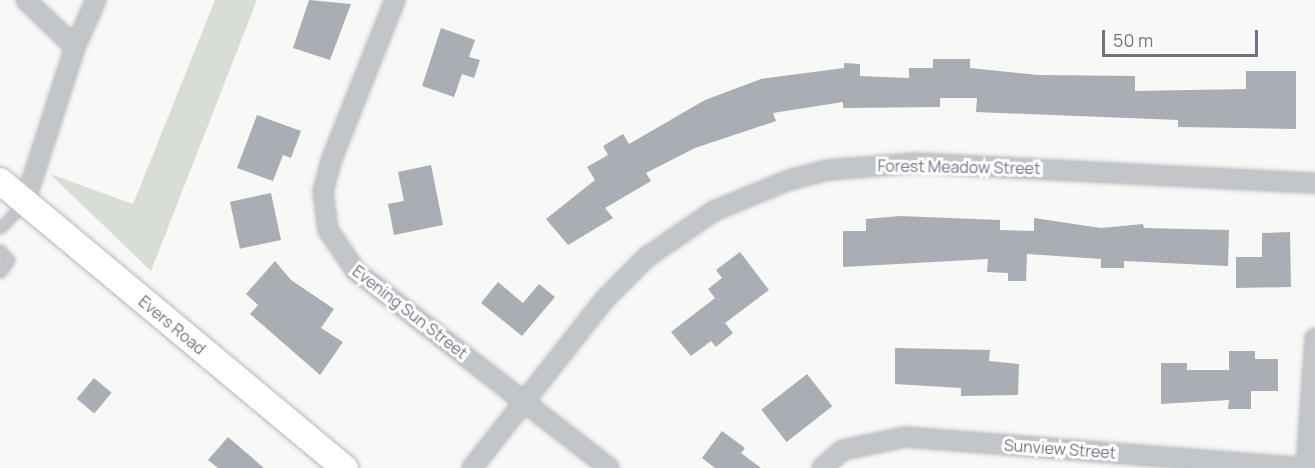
<!DOCTYPE html>
<html>
<head>
<meta charset="utf-8">
<style>
  body { margin:0 }
  #map { position:relative; width:1315px; height:468px; overflow:hidden; background:#f8f8f6; font-family:Manrope,sans-serif }
  div>[style] { position:absolute }
  .green>* { inset:0; background:#d8ddd6 }
  .building>* { inset:0; background:#a8aeb4; transform-origin:0 0 }
  .roads { filter:drop-shadow(0 0 2px #b3b7bb) drop-shadow(0 0 2px #b3b7bb) }
  .lane>* { height:9px; margin:-4.5px; padding:0 4.5px; transform-origin:4.5px; border-radius:4.5px; background:#c2c5c9 }
  .street>* { height:18px; margin:-9px; padding:0 9px; transform-origin:9px; border-radius:9px; background:#c2c5c9 }
  .secondary>* { height:26px; margin:-13px; padding:0 13px; transform-origin:13px; border-radius:13px; background:#fff }
  span { translate:-50% -50%; white-space:nowrap; text-align:center; line-height:1.15; -webkit-text-stroke:6px #fff; paint-order:stroke }
  .street-label { font-size:16px; color:#6b7683 }
  .scale { position:absolute; left:1102px; top:30px; width:156px; height:27px; box-sizing:border-box; border:3px solid #6b7683; border-top:0; padding-left:8px; font-size:18px; line-height:21px; white-space:nowrap; color:#6b7683; -webkit-text-stroke:4px #fff; paint-order:stroke }
</style>
</head>
<body>
<div id="map">
  <div class="green">
    <i style="clip-path:polygon(215px 0,257px 0,151px 271px,50px 174px,133px 204px)"></i>
  </div>
  <div class="building">
    <i style="clip-path:polygon(309px 0,351px 4px,330px 60px,293px 48px)"></i>
    <i style="clip-path:polygon(441px 28px,475px 40px,469px 57px,480px 60px,474px 78px,462px 74px,454px 97px,422px 86px)"></i>
    <i style="clip-path:polygon(933px 59px,970px 59px,970px 68px,1038px 75px,1135px 76px,1135px 91px,1246px 89px,1246px 71px,1296px 71px,1296px 129px,1178px 127px,1178px 120px,976px 112px,977px 98px,940px 98px,940px 107px,843px 108px,843px 102px,773px 113px,776px 121px,695px 148px,646px 173px,651px 181px,605px 208px,613px 218px,568px 245px,546px 219px,595px 180px,587px 167px,608px 155px,603px 146px,623px 134px,629px 144px,705px 100px,761px 79px,844px 68px,844px 63px,860px 64px,860px 76px,909px 78px,909px 68px,933px 68px)"></i>
    <i style="clip-path:polygon(257px 115px,301px 131px,291px 158px,283px 155px,273px 181px,237px 168px)"></i>
    <i style="clip-path:polygon(431px 165px,443px 225px,394px 235px,388px 204px,404px 201px,398px 172px)"></i>
    <i style="left:271px;top:193px;width:48px;height:42px;rotate:78deg"></i>
    <i style="clip-path:polygon(900px 216px,1000px 220px,1000px 230px,1034px 231px,1034px 218px,1101px 228px,1143px 224px,1144px 228px,1229px 230px,1228px 266px,1124px 261px,1124px 268px,1101px 268px,1101px 259px,1027px 254px,1026px 281px,1008px 281px,1008px 273px,987px 272px,988px 259px,843px 267px,843px 231px,866px 231px,866px 219px)"></i>
    <i style="clip-path:polygon(1290px 232px,1291px 287px,1236px 288px,1236px 257px,1262px 257px,1262px 233px)"></i>
    <i style="clip-path:polygon(740px 252px,769px 290px,725px 323px,733px 333px,716px 347px,711px 341px,691px 356px,671px 332px,715px 298px,708px 289px,722px 278px,716px 270px)"></i>
    <i style="clip-path:polygon(275px 261px,291px 280px,334px 309px,321px 328px,343px 342px,320px 375px,250px 314px,258px 305px,246px 294px)"></i>
    <i style="clip-path:polygon(498px 282px,523px 303px,539px 284px,555px 297px,522px 336px,481px 303px)"></i>
    <i style="clip-path:polygon(895px 348px,990px 350px,989px 361px,1019px 364px,1018px 395px,961px 396px,961px 388px,895px 384px)"></i>
    <i style="clip-path:polygon(1229px 351px,1255px 351px,1255px 359px,1278px 359px,1278px 391px,1251px 391px,1251px 409px,1228px 409px,1229px 400px,1161px 404px,1161px 363px,1187px 363px,1187px 370px,1229px 370px)"></i>
    <i style="left:807px;top:374px;width:41px;height:58px;rotate:52deg"></i>
    <i style="left:94px;top:378px;width:23px;height:27px;rotate:40deg"></i>
    <i style="clip-path:polygon(722px 431px,745px 448px,741px 453px,761px 468px,715px 468px,702px 458px)"></i>
    <i style="clip-path:polygon(228px 437px,264px 468px,218px 468px,208px 460px)"></i>
  </div>
  <div class="roads">
    <div class="lane">
      <i style="left:0;top:228px;width:33px;rotate:-46deg"></i>
      <i style="left:0;top:250px;width:13px;rotate:48deg"></i>
      <i style="left:9px;top:260px;width:15px;rotate:127deg"></i>
    </div>
    <div class="street">
      <i style="left:395px;top:0;width:170px;rotate:111.7deg"></i>
      <i style="left:332px;top:158px;width:34px;rotate:105deg"></i>
      <i style="left:323px;top:191px;width:39px;rotate:83deg"></i>
      <i style="left:328px;top:230px;width:50px;rotate:55.7deg"></i>
      <i style="left:356px;top:271px;width:321px;rotate:37.9deg"></i>
      <i style="left:75px;top:47px;width:51px;rotate:-65.9deg"></i>
      <i style="left:25px;top:202px;width:163px;rotate:-72.1deg"></i>
      <i style="left:75px;top:47px;width:68px;rotate:-136.2deg"></i>
      <i style="left:472px;top:468px;width:216px;rotate:-51.8deg"></i>
      <i style="left:606px;top:298px;width:58px;rotate:-45deg"></i>
      <i style="left:647px;top:257px;width:81px;rotate:-34.5deg"></i>
      <i style="left:714px;top:211px;width:81px;rotate:-22.5deg"></i>
      <i style="left:789px;top:180px;width:40px;rotate:-14.4deg"></i>
      <i style="left:828px;top:170px;width:88px;rotate:-4.5deg"></i>
      <i style="left:916px;top:163px;width:400px;rotate:2.9deg"></i>
      <i style="left:822px;top:468px;width:28px;rotate:-41deg"></i>
      <i style="left:843px;top:450px;width:63px;rotate:-11.8deg"></i>
      <i style="left:905px;top:437px;width:403px;rotate:4.4deg"></i>
      <i style="left:1306px;top:468px;width:130px;rotate:-86deg"></i>
    </div>
    <div class="secondary">
      <i style="left:0;top:181px;width:449px;rotate:39.8deg"></i>
    </div>
  </div>
  <div class="street-label">
    <span style="left:959px;top:167px;rotate:1deg">Forest Meadow Street</span>
    <span style="left:410px;top:312px;rotate:38deg">Evening Sun Street</span>
    <span style="left:172px;top:325px;rotate:40deg">Evers Road</span>
    <span style="left:1060px;top:449px;rotate:4deg">Sunview Street</span>
  </div>
  <div class="scale">50 m</div>
</div>
</body>
</html>
